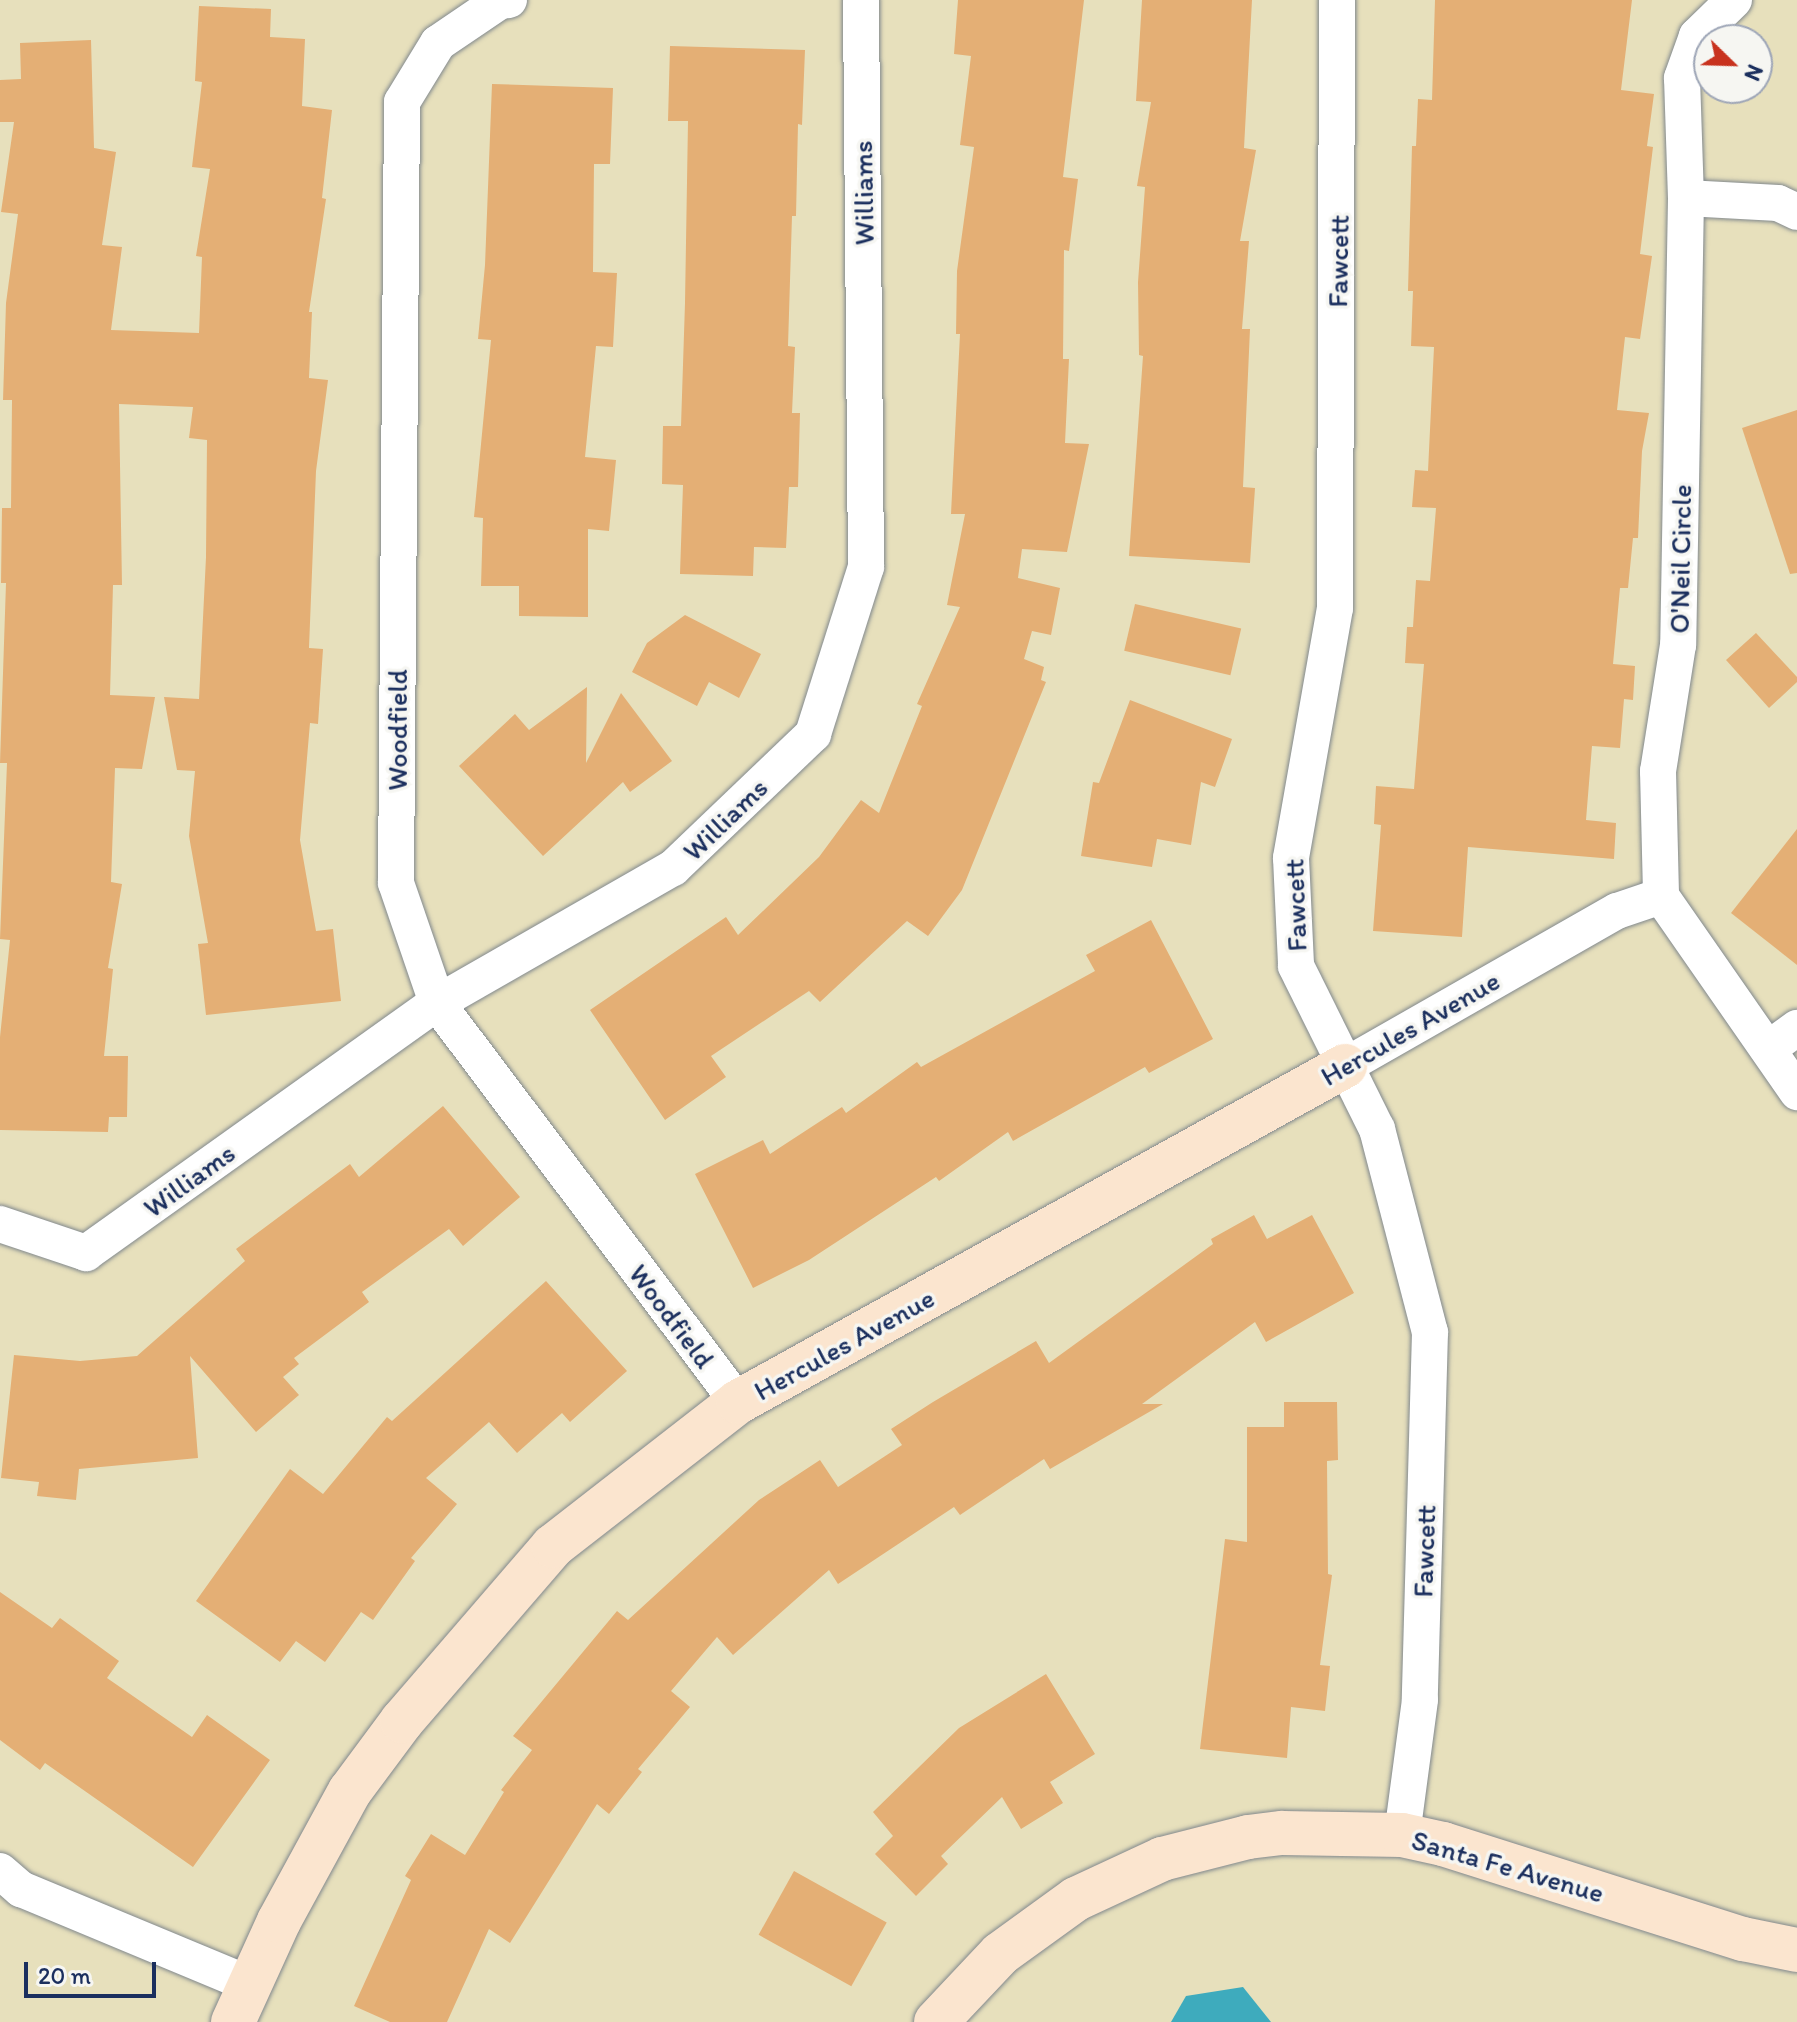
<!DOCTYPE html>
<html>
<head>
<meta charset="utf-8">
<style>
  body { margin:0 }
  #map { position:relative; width:1797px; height:2022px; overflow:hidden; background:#e7e0bc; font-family:Itim,sans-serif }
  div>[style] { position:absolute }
  .water>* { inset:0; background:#3eabbd }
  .building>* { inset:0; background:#e4af75; transform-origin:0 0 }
  .roads { filter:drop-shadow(0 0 2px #81888d) drop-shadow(0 0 2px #81888d) }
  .street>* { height:36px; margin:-18px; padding:0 18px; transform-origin:18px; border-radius:18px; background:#fff }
  .secondary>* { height:44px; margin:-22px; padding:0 22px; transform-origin:22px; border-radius:22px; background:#fbe5cf }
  span { translate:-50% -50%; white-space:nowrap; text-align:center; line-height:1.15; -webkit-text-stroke:7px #f6f6f2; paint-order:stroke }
  .street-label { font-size:28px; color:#1b2f5e }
  .north { position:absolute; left:1693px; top:24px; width:80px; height:80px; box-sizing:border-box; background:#f6f6f2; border:2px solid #9ea6b7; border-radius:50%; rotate:113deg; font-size:22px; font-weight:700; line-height:32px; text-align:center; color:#1b2f5e }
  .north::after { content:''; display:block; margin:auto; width:28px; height:36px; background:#c8321e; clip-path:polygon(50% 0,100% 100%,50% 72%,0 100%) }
  .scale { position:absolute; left:24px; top:1962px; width:132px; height:36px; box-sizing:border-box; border:4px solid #1b2f5e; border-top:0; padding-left:10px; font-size:24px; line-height:28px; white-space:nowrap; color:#1b2f5e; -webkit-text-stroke:6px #f6f6f2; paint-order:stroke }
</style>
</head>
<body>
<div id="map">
  <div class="water">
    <i style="clip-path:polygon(1243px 1987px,1271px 2022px,1171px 2022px,1186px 1996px)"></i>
  </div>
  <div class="building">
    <i style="clip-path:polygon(958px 0,1084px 0,1063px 177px,1078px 179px,1069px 251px,1064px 250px,1063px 359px,1069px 359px,1065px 443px,1089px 444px,1067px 552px,1022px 549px,1018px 578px,1060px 588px,1051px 635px,1032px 631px,1024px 659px,1044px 667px,1041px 680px,1046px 682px,962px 890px,928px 936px,907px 921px,820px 1002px,809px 991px,711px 1056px,726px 1077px,665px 1120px,590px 1010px,726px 917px,738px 935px,819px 857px,861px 800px,879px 813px,922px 706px,917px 704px,960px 607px,947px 605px,965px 514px,951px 514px,960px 334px,956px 334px,957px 271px,974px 147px,960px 145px,971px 56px,954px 54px)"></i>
    <i style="clip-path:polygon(1142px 0,1252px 0,1244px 148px,1256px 150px,1240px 241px,1249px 241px,1242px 329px,1250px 329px,1243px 487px,1255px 488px,1250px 563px,1129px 556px,1143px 356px,1139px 355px,1138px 282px,1145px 187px,1137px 186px,1151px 102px,1136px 101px)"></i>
    <i style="clip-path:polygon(1435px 0,1632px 0,1621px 90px,1654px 94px,1647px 146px,1653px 147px,1640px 254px,1652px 256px,1640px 339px,1625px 337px,1617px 410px,1649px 413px,1642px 451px,1638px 538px,1633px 538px,1628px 588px,1620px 588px,1613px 664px,1635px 666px,1633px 700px,1624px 699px,1620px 748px,1592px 746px,1586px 820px,1616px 823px,1614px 859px,1468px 847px,1462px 937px,1373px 931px,1381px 825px,1374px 824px,1376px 786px,1414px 789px,1424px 664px,1405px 663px,1407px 627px,1413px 627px,1416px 580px,1430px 581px,1436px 508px,1412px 507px,1415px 470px,1428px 471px,1434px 347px,1411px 346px,1413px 291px,1408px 291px,1412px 146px,1416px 146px,1418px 99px,1432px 100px)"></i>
    <i style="clip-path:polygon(199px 6px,271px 9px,270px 37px,305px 39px,302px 106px,332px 110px,322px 198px,326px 199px,309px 312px,312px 312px,309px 378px,328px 380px,316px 471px,309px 648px,323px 649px,318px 724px,310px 723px,300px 840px,316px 931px,333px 929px,341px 1001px,206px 1015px,198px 944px,208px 943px,189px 836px,195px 771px,177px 770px,164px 697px,199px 699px,206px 557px,207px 440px,189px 438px,193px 407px,119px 404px,122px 585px,113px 585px,110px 695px,155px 697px,142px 769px,115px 768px,111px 882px,122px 884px,108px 968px,113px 969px,104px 1056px,128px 1056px,127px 1117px,109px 1117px,108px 1132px,0 1130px,0 1037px,10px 940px,0 939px,7px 763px,0 763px,6px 583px,1px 583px,2px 508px,11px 508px,12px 400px,3px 400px,6px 303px,18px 214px,1px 212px,14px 122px,0 122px,0 80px,21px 79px,20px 43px,91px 40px,94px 148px,116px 152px,102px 245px,122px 247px,111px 330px,199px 333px,202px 257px,196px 256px,210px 169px,192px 167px,202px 82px,195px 81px)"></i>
    <i style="clip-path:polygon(670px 46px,805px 50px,802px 125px,798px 124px,796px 216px,792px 216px,788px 346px,795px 347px,792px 413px,800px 413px,798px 487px,789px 487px,786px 548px,754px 547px,753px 576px,680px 574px,683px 485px,662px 484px,663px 426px,681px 426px,685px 303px,688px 121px,668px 121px)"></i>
    <i style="clip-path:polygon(492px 84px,613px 88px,610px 164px,594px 164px,593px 272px,617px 273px,613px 347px,596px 346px,585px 457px,616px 460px,609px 531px,588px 529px,588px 617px,519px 616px,519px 586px,481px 586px,483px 518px,474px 517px,491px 340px,478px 339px,485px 265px)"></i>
    <i style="clip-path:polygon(1797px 410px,1797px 573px,1790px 574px,1742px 428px)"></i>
    <i style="left:1135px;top:604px;width:109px;height:48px;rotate:13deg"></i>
    <i style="clip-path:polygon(685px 615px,761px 654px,739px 698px,709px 682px,697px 706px,632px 672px,647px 643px)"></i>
    <i style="clip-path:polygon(1756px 633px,1797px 677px,1797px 682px,1769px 708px,1726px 660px)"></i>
    <i style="clip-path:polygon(587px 687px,586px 763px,621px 693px,672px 761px,630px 792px,623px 782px,543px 856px,459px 766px,515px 714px,529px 730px)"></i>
    <i style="clip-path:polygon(1130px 700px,1232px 739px,1215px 787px,1201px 782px,1191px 845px,1157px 839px,1152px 867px,1081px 856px,1093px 782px,1099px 783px)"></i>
    <i style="clip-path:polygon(1797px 829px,1797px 965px,1731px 913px)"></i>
    <i style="clip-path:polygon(1151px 920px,1213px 1039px,1149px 1073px,1145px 1067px,1013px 1141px,1008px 1132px,939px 1181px,936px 1177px,809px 1260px,753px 1288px,695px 1174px,763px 1140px,770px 1154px,842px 1107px,846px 1113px,917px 1062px,921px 1067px,1095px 971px,1086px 955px)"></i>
    <i style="clip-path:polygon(443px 1106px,520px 1197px,463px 1246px,449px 1229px,362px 1292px,369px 1302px,294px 1358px,299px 1364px,283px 1377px,299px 1395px,256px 1432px,190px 1356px,198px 1458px,79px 1469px,76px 1500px,37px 1496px,39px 1482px,1px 1478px,14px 1355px,80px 1361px,137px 1356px,245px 1261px,236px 1249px,350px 1164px,359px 1177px)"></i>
    <i style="clip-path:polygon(1254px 1215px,1267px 1239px,1312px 1215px,1354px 1293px,1266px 1342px,1255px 1322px,1142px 1404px,1163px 1404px,1050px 1469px,1044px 1459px,960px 1515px,954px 1507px,838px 1584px,829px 1570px,733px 1655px,717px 1637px,671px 1691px,690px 1707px,638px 1769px,642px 1772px,609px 1814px,597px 1804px,510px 1943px,489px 1929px,447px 2022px,390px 2022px,354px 2006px,411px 1880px,405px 1876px,431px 1834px,465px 1855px,504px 1792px,501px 1790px,532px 1750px,513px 1736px,617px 1611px,628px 1620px,759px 1500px,820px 1460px,838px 1487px,902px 1445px,891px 1429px,933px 1402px,1036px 1341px,1049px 1363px,1213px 1244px,1211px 1239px)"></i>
    <i style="clip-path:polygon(546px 1281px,627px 1371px,570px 1422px,562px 1413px,517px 1453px,489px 1422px,426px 1478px,457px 1504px,411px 1558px,415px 1561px,373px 1620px,361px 1612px,325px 1662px,296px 1641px,280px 1662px,196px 1601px,290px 1469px,323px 1494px,387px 1417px,392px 1421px)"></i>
    <i style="clip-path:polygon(1284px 1402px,1337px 1402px,1338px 1460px,1327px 1461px,1328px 1574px,1332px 1575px,1320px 1665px,1330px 1666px,1325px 1711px,1291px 1707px,1287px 1758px,1200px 1749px,1225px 1539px,1247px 1542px,1247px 1427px,1284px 1427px)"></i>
    <i style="clip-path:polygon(0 1592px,52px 1628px,60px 1618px,119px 1661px,107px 1678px,192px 1737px,207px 1715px,270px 1760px,193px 1867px,45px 1763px,40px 1770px,0 1740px)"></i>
    <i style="clip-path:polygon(1046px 1674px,1095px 1754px,1050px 1782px,1063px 1803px,1021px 1829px,1002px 1797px,941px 1856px,948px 1864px,916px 1896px,875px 1854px,893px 1836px,873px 1812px,959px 1728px)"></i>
    <i style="left:794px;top:1871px;width:106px;height:73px;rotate:29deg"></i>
  </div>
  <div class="roads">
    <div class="street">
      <i style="left:509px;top:0;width:9px;rotate:174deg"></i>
      <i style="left:500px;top:1px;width:75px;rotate:145.9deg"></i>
      <i style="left:438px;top:43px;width:69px;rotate:121.4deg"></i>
      <i style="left:402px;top:102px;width:781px;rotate:90.44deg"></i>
      <i style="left:396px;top:883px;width:127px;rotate:71.1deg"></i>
      <i style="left:437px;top:1003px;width:500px;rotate:53deg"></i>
      <i style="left:1337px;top:0;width:608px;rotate:90.19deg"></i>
      <i style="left:1335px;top:608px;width:254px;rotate:100deg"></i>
      <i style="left:1291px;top:858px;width:108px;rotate:87.3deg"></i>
      <i style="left:1296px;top:966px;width:182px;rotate:63.6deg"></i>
      <i style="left:1377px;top:1129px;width:210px;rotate:75.4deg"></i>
      <i style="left:1430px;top:1332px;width:368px;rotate:91.6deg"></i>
      <i style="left:1420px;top:1700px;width:136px;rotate:97.6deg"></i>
      <i style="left:1734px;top:0;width:52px;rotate:135.8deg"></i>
      <i style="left:1697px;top:36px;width:45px;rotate:109.7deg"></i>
      <i style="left:1682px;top:78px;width:120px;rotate:88.1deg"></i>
      <i style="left:1686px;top:198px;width:447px;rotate:91deg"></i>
      <i style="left:1678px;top:645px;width:128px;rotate:99deg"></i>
      <i style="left:1658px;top:771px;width:125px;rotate:88.6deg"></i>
      <i style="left:1661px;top:896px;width:239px;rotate:55.2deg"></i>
      <i style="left:1686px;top:198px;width:92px;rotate:3.1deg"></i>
      <i style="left:1778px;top:203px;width:21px;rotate:25deg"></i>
      <i style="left:1768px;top:1049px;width:36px;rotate:-36deg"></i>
      <i style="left:1345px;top:1066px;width:313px;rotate:-29.7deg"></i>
      <i style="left:1617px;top:911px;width:46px;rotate:-18.8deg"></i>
      <i style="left:0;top:1224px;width:91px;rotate:18.6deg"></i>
      <i style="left:86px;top:1253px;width:431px;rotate:-35.5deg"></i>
      <i style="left:437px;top:1003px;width:272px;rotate:-29.8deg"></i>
      <i style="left:673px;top:868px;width:194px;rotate:-43.7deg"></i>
      <i style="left:813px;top:734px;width:175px;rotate:-72.4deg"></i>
      <i style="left:866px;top:567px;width:567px;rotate:-90.51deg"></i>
      <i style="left:0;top:1871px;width:28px;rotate:41deg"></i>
      <i style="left:21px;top:1889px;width:247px;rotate:22.6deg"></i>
    </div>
    <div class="secondary">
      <i style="left:233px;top:2022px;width:111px;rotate:-65.5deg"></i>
      <i style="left:279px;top:1921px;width:148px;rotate:-61.4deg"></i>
      <i style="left:350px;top:1791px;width:87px;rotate:-53.4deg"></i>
      <i style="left:402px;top:1721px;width:231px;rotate:-49.2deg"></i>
      <i style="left:553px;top:1546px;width:234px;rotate:-37.9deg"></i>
      <i style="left:738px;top:1402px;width:694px;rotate:-28.97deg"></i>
      <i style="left:936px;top:2022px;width:93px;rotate:-46.7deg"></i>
      <i style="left:1000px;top:1954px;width:94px;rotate:-35.9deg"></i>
      <i style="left:1076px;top:1899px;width:95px;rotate:-24.9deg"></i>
      <i style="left:1162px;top:1859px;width:89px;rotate:-14.3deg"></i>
      <i style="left:1248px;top:1837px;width:34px;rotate:-7deg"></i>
      <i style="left:1282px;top:1833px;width:120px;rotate:1deg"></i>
      <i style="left:1402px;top:1835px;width:42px;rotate:12.4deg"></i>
      <i style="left:1443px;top:1844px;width:315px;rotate:17.6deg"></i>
      <i style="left:1743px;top:1939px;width:55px;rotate:11.5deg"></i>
    </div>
  </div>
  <div class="street-label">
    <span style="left:863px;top:193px;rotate:-91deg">Williams</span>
    <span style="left:1338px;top:261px;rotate:-89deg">Fawcett</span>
    <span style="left:1680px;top:559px;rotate:-89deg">O'Neil Circle</span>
    <span style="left:397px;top:730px;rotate:-90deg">Woodfield</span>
    <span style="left:725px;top:819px;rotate:-44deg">Williams</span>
    <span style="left:1295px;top:905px;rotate:-92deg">Fawcett</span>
    <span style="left:1410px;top:1028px;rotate:-30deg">Hercules Avenue</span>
    <span style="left:189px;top:1180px;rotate:-36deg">Williams</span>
    <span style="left:672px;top:1316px;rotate:53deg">Woodfield</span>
    <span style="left:844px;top:1344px;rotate:-29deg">Hercules Avenue</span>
    <span style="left:1424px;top:1551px;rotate:-88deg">Fawcett</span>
    <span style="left:1508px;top:1866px;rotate:16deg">Santa Fe Avenue</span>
  </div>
  <div class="north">N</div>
  <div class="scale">20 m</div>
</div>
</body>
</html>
